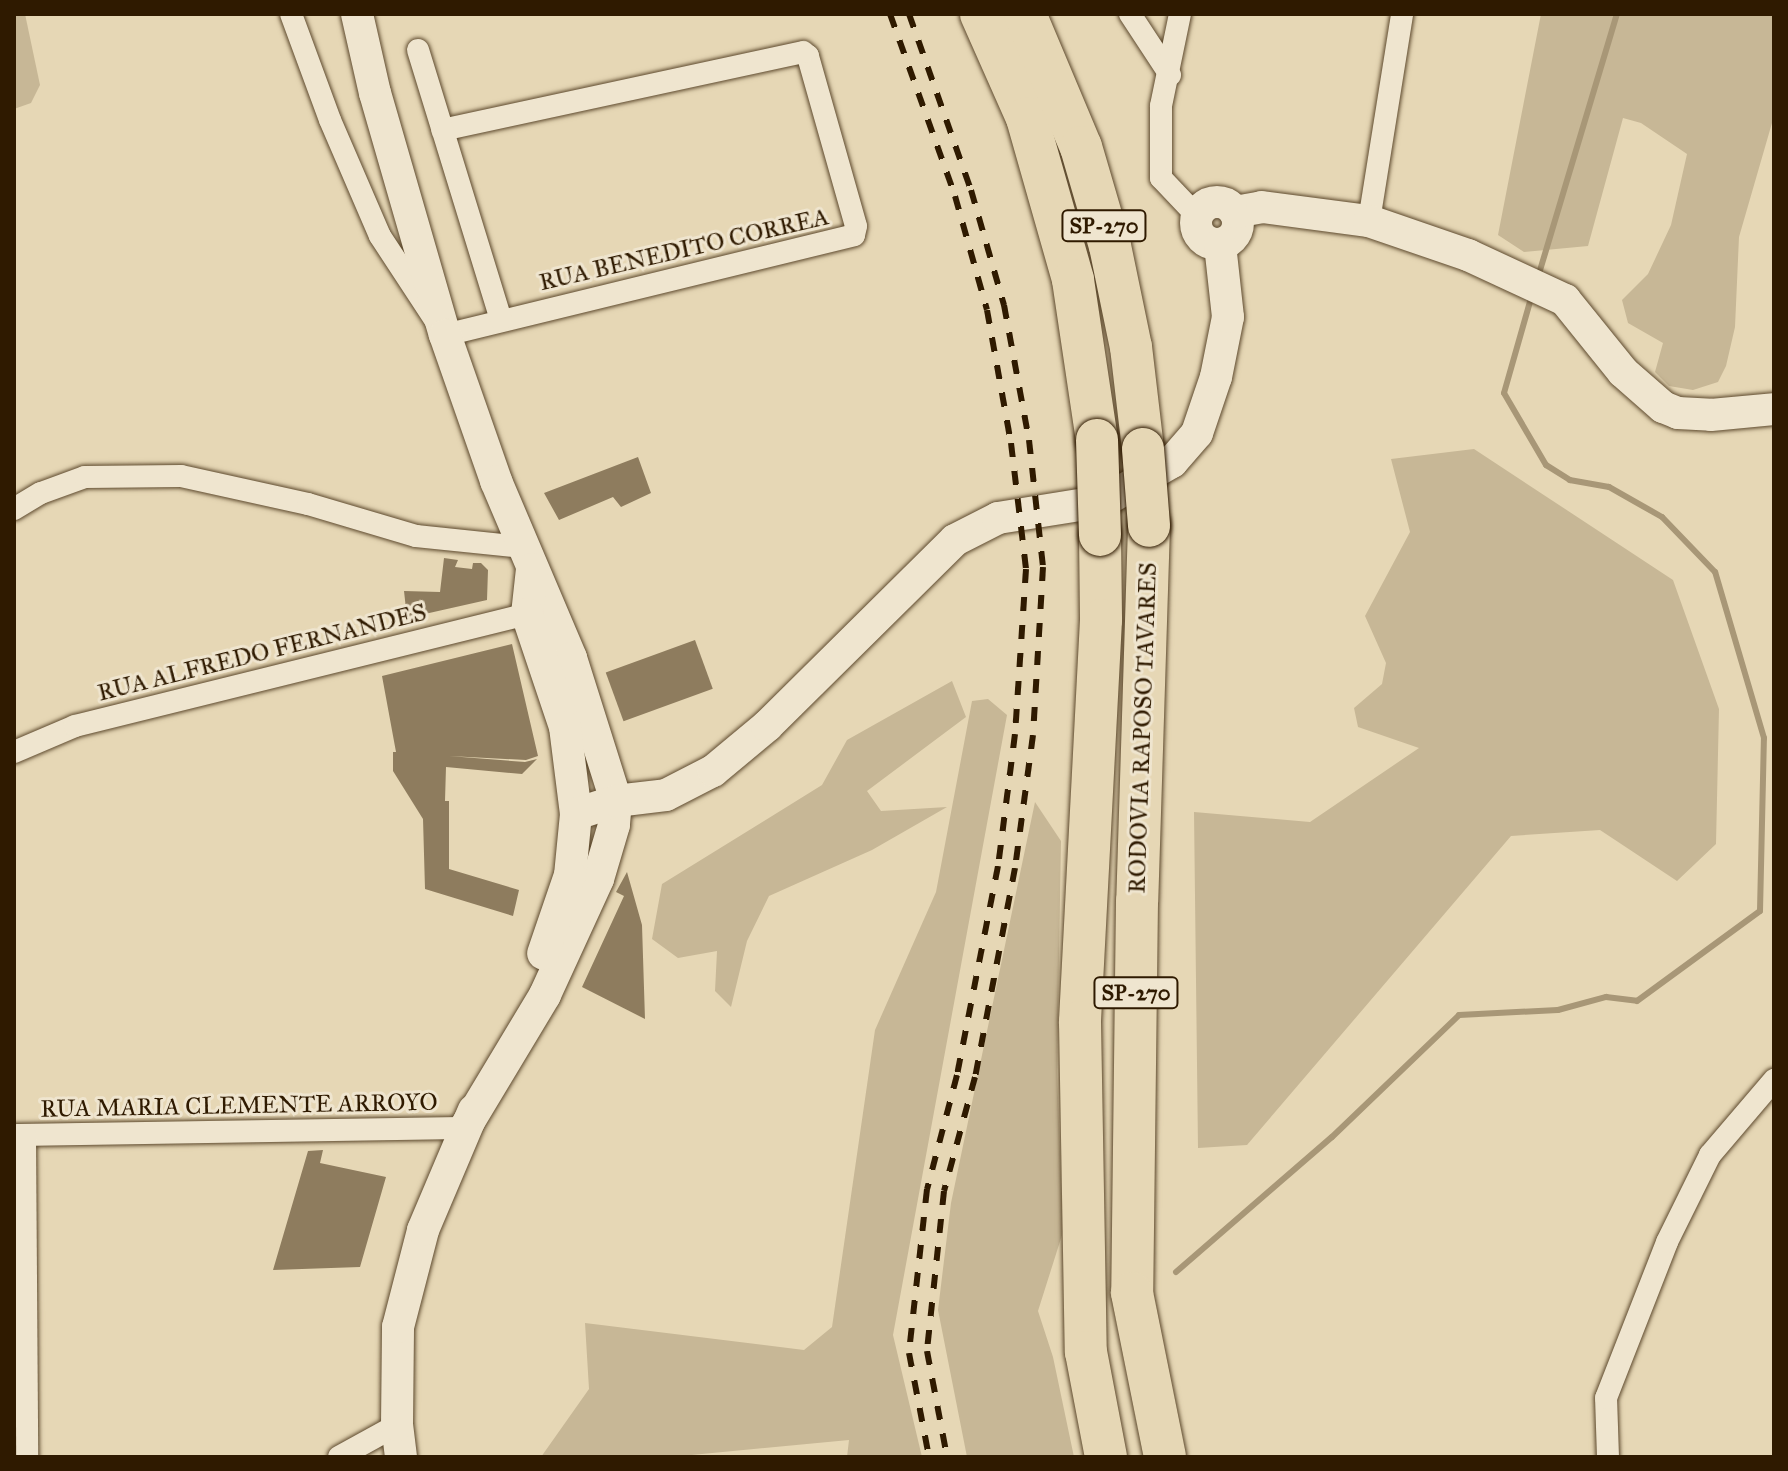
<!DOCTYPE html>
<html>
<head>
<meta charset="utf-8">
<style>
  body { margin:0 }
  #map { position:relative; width:1788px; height:1471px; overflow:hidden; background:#e6d7b5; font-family:"IM FELL Great Primer",serif }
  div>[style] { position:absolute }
  .green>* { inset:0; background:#c7b796 }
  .stream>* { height:6px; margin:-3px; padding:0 3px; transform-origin:3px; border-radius:3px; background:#a89777 }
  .building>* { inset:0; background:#8e7c5e; transform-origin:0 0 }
  .roads { filter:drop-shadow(0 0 2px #5d492d) drop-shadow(0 0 2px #5d492d) }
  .street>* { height:22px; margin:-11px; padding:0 11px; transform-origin:11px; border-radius:11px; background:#efe5cf }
  .secondary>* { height:32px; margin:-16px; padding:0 16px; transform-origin:16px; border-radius:16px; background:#efe5cf }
  .secondary>.ring { margin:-16px; padding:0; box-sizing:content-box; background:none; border:32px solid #efe5cf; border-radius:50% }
  .highway>* { height:42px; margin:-21px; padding:0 21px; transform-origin:21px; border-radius:21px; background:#e6d7b5 }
  .rail>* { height:6px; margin-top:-3px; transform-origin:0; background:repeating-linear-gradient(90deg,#2f1a00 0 14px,transparent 0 28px) }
  .bridges { filter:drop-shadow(0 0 2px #2f1a00) drop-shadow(0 0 2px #2f1a00) }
  .highway-bridge>* { height:42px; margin:-21px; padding:0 21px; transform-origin:21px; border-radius:21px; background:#e6d7b5 }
  span { translate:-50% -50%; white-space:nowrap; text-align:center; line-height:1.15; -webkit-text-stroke:6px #efe5cf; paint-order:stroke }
  .shield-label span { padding:2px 6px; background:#efe5cf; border:2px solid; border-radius:6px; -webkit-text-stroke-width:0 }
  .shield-label { font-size:22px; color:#2f1a00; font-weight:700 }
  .street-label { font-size:24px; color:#2f1a00 }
  .frame { position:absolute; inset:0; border:16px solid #2f1a00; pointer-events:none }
</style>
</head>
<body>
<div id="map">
  <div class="green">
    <i style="clip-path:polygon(14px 14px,25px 14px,40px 85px,31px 103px,14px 109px)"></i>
    <i style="clip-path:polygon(1541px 14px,1774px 14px,1774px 116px,1739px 237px,1735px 327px,1726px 366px,1718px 382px,1693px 390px,1669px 386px,1655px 372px,1663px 343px,1628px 323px,1622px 300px,1648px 274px,1671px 225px,1687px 154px,1641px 123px,1623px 118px,1588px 246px,1524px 252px,1498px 235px)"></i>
    <i style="clip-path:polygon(1474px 449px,1673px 580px,1719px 709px,1716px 844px,1677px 881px,1600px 830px,1511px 836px,1247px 1145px,1198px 1148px,1194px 812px,1310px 822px,1419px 748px,1358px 727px,1354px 708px,1382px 684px,1386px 663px,1365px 616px,1410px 532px,1391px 459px)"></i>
    <i style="clip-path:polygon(952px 681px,966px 717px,867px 791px,881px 811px,947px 807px,872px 850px,769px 896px,747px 941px,731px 1007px,715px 991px,717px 951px,678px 958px,652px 939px,662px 884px,822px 785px,847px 740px)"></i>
    <i style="clip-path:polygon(988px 699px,1007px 715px,893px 1335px,922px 1457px,847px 1457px,849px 1440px,671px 1457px,541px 1457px,589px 1389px,585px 1323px,804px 1350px,832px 1327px,875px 1030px,936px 892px,972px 701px)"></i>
    <i style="clip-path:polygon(1035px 802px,1061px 841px,1057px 1072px,1063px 1232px,1038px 1311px,1053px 1357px,1074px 1457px,967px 1457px,938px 1310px,951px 1203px)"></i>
  </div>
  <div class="stream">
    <i style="left:1538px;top:277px;width:275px;rotate:-73.3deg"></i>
    <i style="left:1176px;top:1272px;width:206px;rotate:-40.9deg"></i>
    <i style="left:1332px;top:1137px;width:176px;rotate:-43.8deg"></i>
    <i style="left:1459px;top:1015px;width:99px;rotate:-2.9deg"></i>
    <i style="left:1558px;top:1010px;width:50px;rotate:-15.2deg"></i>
    <i style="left:1606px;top:997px;width:31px;rotate:7deg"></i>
    <i style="left:1637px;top:1001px;width:152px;rotate:-36.2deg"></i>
    <i style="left:1760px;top:911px;width:173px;rotate:-88.7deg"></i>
    <i style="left:1764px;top:738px;width:173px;rotate:-106.4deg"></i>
    <i style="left:1715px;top:572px;width:76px;rotate:-133.9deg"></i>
    <i style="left:1662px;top:517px;width:61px;rotate:-150.5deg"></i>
    <i style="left:1609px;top:487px;width:40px;rotate:-170deg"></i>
    <i style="left:1570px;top:480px;width:28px;rotate:-148deg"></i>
    <i style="left:1546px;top:465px;width:83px;rotate:-120.3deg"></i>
    <i style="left:1504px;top:393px;width:102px;rotate:-74.1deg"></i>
  </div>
  <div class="building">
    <i style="clip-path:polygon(638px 457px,651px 493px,621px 507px,613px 497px,559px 520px,544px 493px)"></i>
    <i style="clip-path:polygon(444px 558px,458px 560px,455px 567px,472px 569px,473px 563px,481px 563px,488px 570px,487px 600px,407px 618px,404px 591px,440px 592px)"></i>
    <i style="left:695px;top:640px;width:52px;height:95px;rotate:70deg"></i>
    <i style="clip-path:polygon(512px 644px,538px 756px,526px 760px,449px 756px,525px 762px,537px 759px,522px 774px,446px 767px,445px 801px,449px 801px,449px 869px,519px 890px,513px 916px,425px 889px,423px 819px,393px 771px,393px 752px,396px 752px,382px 676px)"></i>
    <i style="clip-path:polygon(627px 872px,642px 925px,645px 1019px,582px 987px,624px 896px,616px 892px)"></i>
    <i style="clip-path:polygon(323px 1150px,320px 1163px,386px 1177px,360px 1267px,273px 1270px,308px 1151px)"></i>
  </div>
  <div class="roads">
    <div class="street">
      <i style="left:291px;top:14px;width:113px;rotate:69.8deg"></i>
      <i style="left:330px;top:120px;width:126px;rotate:66.7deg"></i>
      <i style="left:380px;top:236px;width:118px;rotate:56.7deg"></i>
      <i style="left:445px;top:335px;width:421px;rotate:-13.7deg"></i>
      <i style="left:854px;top:235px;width:9px;rotate:-77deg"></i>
      <i style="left:856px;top:226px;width:177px;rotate:-105.8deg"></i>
      <i style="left:808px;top:56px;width:6px;rotate:-141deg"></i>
      <i style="left:803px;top:52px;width:369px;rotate:167.8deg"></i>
      <i style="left:1130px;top:14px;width:73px;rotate:56.7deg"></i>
      <i style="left:1180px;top:14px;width:94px;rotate:101.7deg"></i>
      <i style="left:1161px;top:106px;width:72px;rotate:90deg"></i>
      <i style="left:1161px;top:178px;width:52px;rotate:46.5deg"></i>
      <i style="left:418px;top:50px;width:282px;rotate:72.9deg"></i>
      <i style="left:1369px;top:221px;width:210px;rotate:-80.9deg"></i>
      <i style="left:14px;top:509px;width:31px;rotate:-31deg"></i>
      <i style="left:41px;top:493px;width:47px;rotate:-20deg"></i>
      <i style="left:85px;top:477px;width:96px;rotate:-0.6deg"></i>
      <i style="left:181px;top:476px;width:130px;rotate:12.4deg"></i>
      <i style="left:308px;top:504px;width:113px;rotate:16.5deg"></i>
      <i style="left:416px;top:536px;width:108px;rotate:5.9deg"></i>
      <i style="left:14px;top:752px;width:66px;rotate:-23.1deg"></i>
      <i style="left:75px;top:726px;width:466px;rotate:-13.9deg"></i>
      <i style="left:14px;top:1135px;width:451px;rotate:-0.9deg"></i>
      <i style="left:25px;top:1135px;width:322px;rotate:89.6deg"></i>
      <i style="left:339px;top:1457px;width:66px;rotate:-28.9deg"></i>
      <i style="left:1608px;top:1457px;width:59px;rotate:-91.9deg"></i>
      <i style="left:1606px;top:1398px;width:168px;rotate:-68.6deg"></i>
      <i style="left:1667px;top:1242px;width:97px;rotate:-63.7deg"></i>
      <i style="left:1710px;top:1155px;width:99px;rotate:-49.5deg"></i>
    </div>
    <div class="secondary">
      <i style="left:357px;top:14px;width:81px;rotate:77.2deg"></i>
      <i style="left:375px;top:93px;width:252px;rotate:73.9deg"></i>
      <i style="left:445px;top:335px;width:155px;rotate:70.7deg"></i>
      <i style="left:496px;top:481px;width:192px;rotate:67deg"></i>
      <i style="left:571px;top:658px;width:150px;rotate:72.5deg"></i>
      <i style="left:616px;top:801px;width:24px;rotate:95deg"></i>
      <i style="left:614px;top:825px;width:56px;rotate:106.5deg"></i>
      <i style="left:598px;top:879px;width:128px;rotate:114.6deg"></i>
      <i style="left:545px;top:995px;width:155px;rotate:121deg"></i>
      <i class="ring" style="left:1196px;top:202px;width:10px;height:10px"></i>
      <i style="left:1235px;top:212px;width:27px;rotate:-10deg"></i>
      <i style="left:1262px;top:207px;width:108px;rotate:7.5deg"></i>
      <i style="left:1369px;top:221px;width:105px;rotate:19deg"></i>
      <i style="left:1468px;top:255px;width:107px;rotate:24.9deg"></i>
      <i style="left:1565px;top:300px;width:92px;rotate:51.1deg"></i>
      <i style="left:1623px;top:372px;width:53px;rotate:41.2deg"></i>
      <i style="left:1663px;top:407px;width:16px;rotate:22deg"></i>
      <i style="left:1678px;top:413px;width:33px;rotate:3deg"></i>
      <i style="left:1711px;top:415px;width:63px;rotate:-5.4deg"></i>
      <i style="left:532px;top:569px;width:45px;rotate:96.3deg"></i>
      <i style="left:527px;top:614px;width:119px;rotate:71.4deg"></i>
      <i style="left:565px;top:727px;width:88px;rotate:82.8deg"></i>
      <i style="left:576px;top:814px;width:61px;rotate:95.6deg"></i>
      <i style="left:570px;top:875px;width:83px;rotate:108.9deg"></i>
      <i style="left:576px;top:814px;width:42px;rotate:-18deg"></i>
      <i style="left:616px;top:801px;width:50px;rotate:-6.8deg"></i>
      <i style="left:666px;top:795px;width:53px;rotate:-27.1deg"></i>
      <i style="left:713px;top:771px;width:70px;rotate:-39.8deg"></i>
      <i style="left:767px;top:726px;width:264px;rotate:-44.7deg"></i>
      <i style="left:955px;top:540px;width:48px;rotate:-27.1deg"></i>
      <i style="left:998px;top:518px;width:107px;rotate:-9.1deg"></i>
      <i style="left:1104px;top:501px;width:78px;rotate:-29.8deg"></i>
      <i style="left:1172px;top:462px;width:38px;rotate:-49deg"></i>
      <i style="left:1197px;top:433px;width:59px;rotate:-71.3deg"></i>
      <i style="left:1216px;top:377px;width:61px;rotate:-78.7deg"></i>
      <i style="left:1228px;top:317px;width:73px;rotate:-96.3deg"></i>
      <i style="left:401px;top:1457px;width:32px;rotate:-97deg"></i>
      <i style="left:397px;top:1425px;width:98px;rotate:-89.4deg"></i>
      <i style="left:398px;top:1327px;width:100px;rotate:-75.5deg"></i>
      <i style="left:423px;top:1230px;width:130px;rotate:-67deg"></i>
    </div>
    <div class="highway">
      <i style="left:981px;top:14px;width:114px;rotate:66.1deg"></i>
      <i style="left:1027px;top:118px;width:168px;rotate:74.1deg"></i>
      <i style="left:1073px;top:280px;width:162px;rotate:81.5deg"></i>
      <i style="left:1025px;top:14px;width:144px;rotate:67.2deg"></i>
      <i style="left:1081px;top:147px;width:103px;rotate:73.7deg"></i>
      <i style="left:1110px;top:246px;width:103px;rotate:78.3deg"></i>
      <i style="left:1131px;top:347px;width:103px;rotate:83.3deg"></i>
      <i style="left:1149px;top:526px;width:375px;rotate:91.8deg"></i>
      <i style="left:1137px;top:901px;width:392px;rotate:90.7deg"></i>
      <i style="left:1132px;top:1293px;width:167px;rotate:78.6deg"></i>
      <i style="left:1100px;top:535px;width:85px;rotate:89.3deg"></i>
      <i style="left:1101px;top:620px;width:403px;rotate:93deg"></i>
      <i style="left:1080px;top:1022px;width:330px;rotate:89deg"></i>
      <i style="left:1086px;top:1352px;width:107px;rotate:79.2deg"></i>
    </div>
  </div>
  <div class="rail">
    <i style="left:890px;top:14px;width:193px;rotate:70.3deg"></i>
    <i style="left:955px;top:196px;width:118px;rotate:74.3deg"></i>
    <i style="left:987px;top:310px;width:135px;rotate:79.8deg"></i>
    <i style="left:1011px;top:443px;width:127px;rotate:83.2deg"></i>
    <i style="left:1026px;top:569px;width:165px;rotate:93.8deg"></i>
    <i style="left:1015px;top:734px;width:133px;rotate:97.3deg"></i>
    <i style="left:998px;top:866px;width:213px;rotate:101.1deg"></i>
    <i style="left:957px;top:1075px;width:118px;rotate:104.7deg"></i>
    <i style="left:927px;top:1189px;width:165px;rotate:96.3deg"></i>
    <i style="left:909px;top:1353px;width:106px;rotate:79.1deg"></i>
    <i style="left:909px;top:14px;width:187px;rotate:70.6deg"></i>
    <i style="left:971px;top:190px;width:120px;rotate:74deg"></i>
    <i style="left:1004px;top:305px;width:137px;rotate:79.5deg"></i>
    <i style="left:1029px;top:440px;width:128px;rotate:83.7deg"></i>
    <i style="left:1043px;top:567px;width:168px;rotate:93.4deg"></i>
    <i style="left:1033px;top:735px;width:134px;rotate:97.7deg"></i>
    <i style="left:1015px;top:868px;width:213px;rotate:100.8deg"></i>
    <i style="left:975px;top:1077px;width:118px;rotate:105.2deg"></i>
    <i style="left:944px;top:1191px;width:161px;rotate:96.1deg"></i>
    <i style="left:927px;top:1351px;width:108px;rotate:79.3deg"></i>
  </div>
  <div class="bridges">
    <div class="highway-bridge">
      <i style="left:1097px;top:440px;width:95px;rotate:88.2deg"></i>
      <i style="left:1143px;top:449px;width:77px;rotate:85.5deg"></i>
    </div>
  </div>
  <div class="shield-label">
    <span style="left:1104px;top:226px">SP-270</span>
    <span style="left:1136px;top:993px">SP-270</span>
  </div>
  <div class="street-label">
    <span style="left:684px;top:250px;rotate:-13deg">RUA BENEDITO CORREA</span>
    <span style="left:262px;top:653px;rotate:-14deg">RUA ALFREDO FERNANDES</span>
    <span style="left:1143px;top:728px;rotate:-88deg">RODOVIA RAPOSO TAVARES</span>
    <span style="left:239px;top:1106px;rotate:-1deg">RUA MARIA CLEMENTE ARROYO</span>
  </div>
  <div class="frame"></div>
</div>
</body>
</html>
